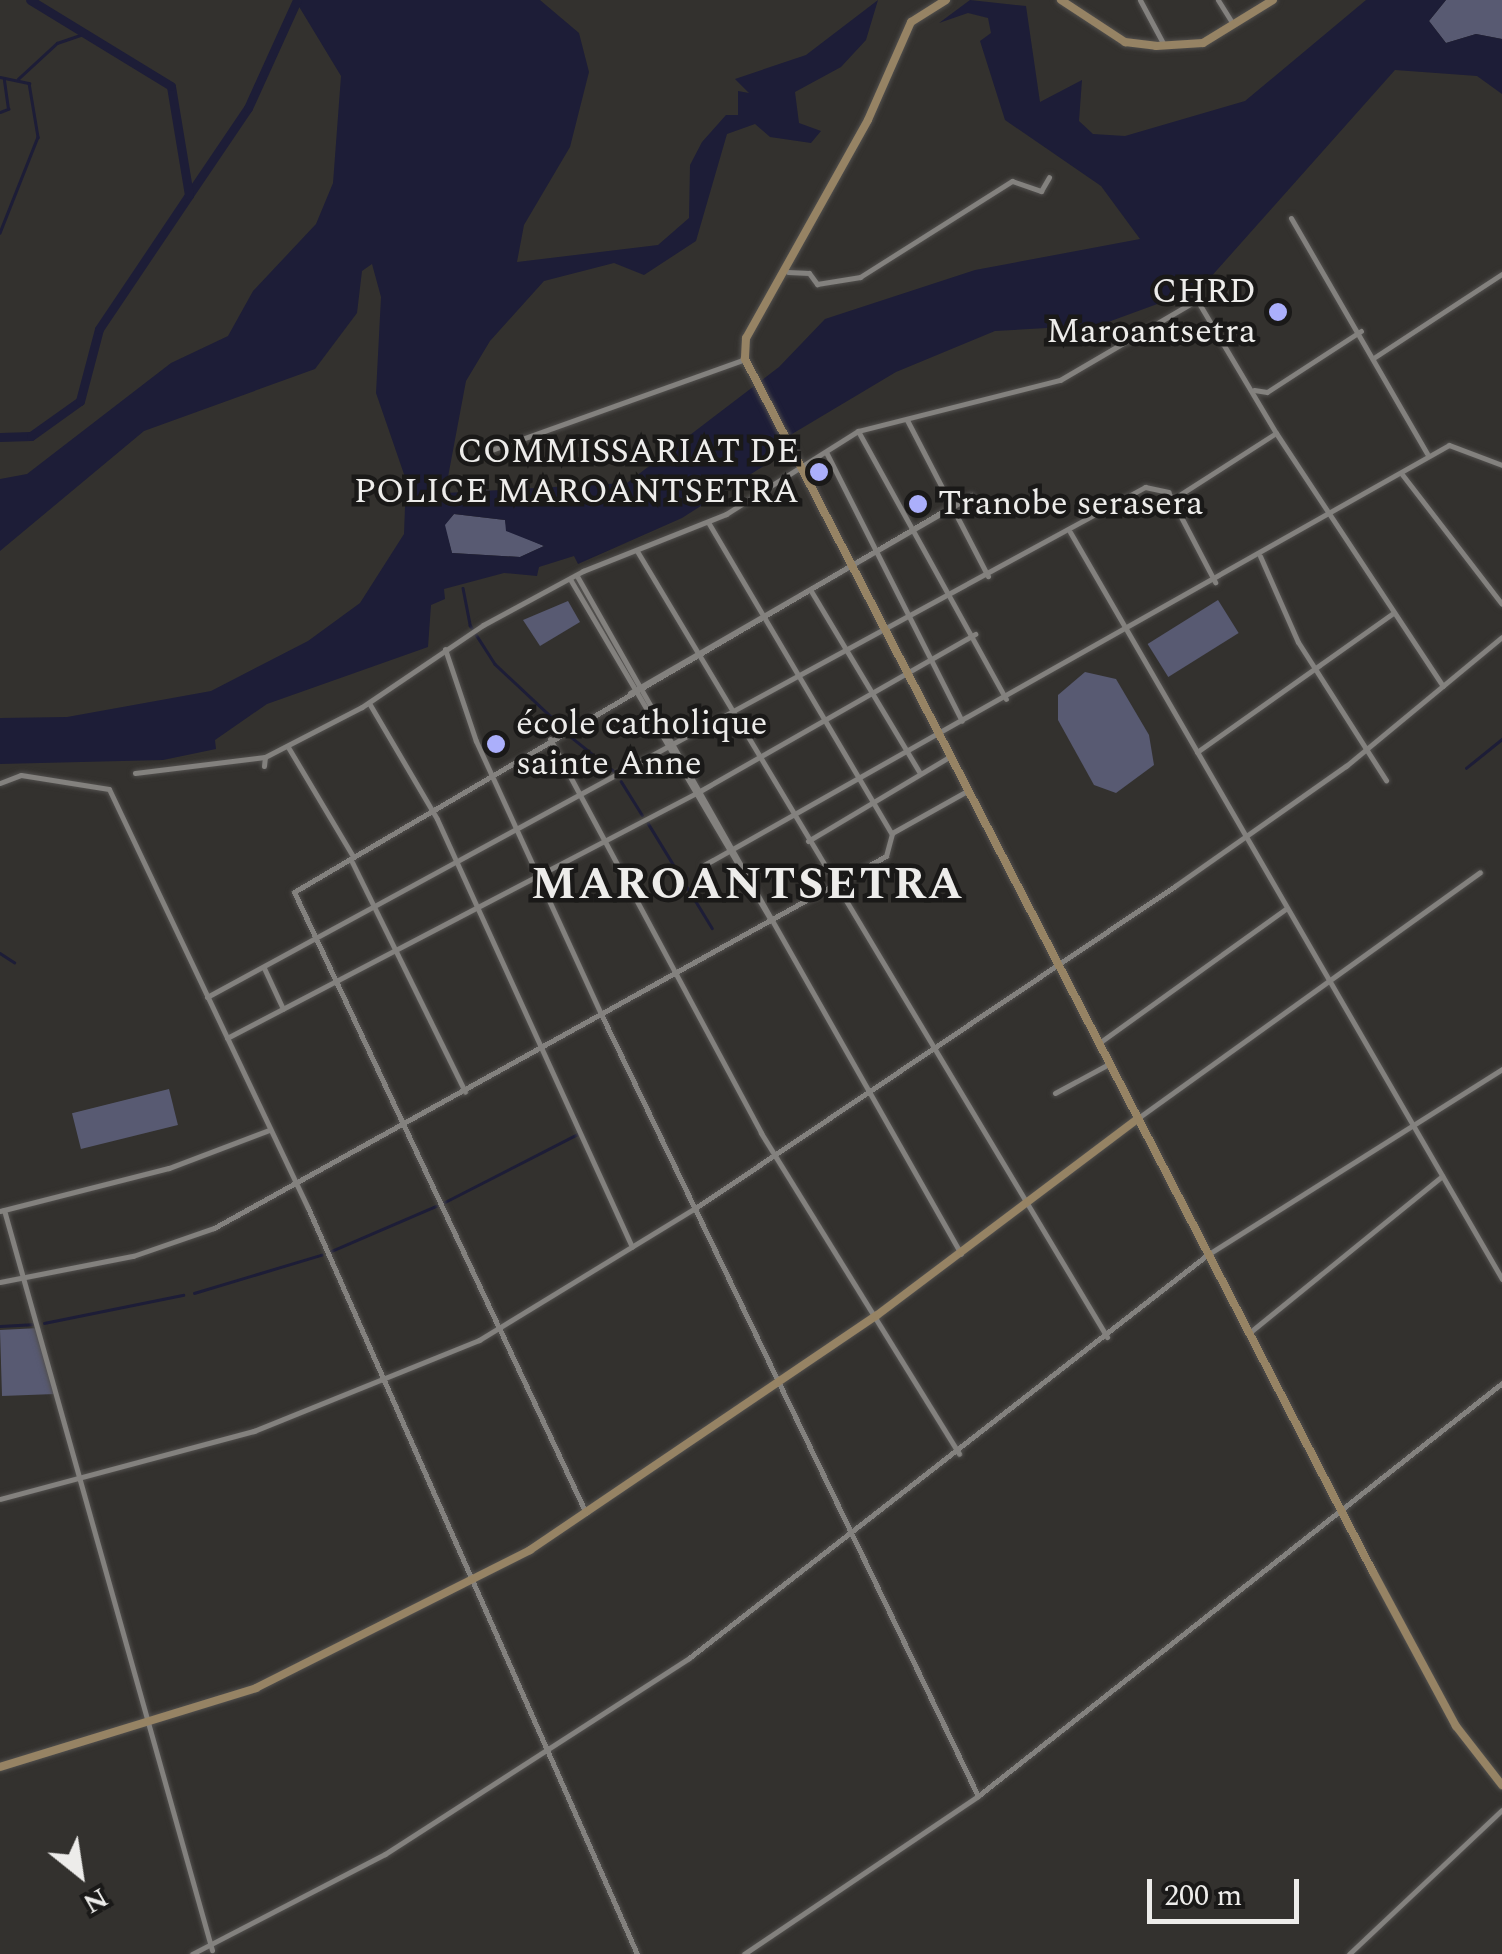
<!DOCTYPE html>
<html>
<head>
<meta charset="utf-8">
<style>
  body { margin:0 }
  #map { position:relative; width:1502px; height:1954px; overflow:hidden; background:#33312e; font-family:Spectral,serif }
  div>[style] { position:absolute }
  .green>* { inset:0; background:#585a72; transform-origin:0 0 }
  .water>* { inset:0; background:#1d1d37 }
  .stream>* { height:2.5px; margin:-1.25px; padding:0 1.25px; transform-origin:1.25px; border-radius:1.25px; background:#1d1d37 }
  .river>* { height:9px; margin:-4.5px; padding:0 4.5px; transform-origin:4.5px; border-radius:4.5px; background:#1d1d37 }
  .roads { filter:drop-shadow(0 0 2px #52504e) drop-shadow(0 0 2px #52504e) }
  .street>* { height:5px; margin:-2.5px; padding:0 2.5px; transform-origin:2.5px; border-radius:2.5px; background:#83817e }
  .secondary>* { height:8px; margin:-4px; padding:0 4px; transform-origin:4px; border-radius:4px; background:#968364 }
  .dots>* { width:28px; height:28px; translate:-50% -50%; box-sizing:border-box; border:5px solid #1a1918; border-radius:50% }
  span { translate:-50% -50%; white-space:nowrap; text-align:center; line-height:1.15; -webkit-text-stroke:9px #1a1918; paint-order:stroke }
  .poi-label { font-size:35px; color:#edecea }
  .right { translate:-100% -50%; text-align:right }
  .left { translate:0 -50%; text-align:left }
  .district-label { font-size:45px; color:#edecea; font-weight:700; letter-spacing:2.5px }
  .north { position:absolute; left:30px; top:1824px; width:100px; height:100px; -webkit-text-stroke:8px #1a1918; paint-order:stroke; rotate:150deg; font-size:28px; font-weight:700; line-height:40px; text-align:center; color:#edecea }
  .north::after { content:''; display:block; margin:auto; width:35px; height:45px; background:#edecea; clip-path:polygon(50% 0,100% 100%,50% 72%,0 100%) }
  .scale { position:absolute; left:1147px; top:1879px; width:152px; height:45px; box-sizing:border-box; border:5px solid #edecea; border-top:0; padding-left:12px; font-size:30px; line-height:35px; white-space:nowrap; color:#edecea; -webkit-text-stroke:8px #1a1918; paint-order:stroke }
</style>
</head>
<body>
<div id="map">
  <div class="green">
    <i style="clip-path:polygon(1446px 0,1502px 0,1502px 39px,1476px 34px,1446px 43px,1429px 21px)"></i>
    <i style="clip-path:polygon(454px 514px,505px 520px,507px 530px,544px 546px,520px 557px,452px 553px,444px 525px)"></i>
    <i style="left:1218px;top:600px;width:39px;height:83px;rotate:58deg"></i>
    <i style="clip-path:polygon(568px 601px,580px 622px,540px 646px,523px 620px)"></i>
    <i style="clip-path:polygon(1085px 672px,1116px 679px,1149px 735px,1154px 765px,1116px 793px,1094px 785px,1058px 720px,1058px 695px)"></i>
    <i style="left:169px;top:1089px;width:37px;height:100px;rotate:76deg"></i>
    <i style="clip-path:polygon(39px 1328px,55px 1394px,2px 1396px,0 1330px)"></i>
  </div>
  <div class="water">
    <i style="clip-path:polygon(evenodd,295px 0,540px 0,579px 33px,589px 72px,570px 147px,524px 225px,517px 262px,658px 245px,689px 218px,690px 165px,702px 142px,726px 115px,738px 115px,738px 91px,749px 93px,735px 79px,806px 55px,878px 0,866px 40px,841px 67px,795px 92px,799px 123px,821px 131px,811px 143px,770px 137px,755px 124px,727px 134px,696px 241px,644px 275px,614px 263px,544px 281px,490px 341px,466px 381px,445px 493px,627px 483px,779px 367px,825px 319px,975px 270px,1140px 239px,1101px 186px,1005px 120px,980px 41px,991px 33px,988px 18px,968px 13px,939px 23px,970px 0,1026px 6px,1040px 102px,1082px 80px,1079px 121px,1093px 134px,1125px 136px,1245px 101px,1366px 0,1446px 0,1429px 21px,1446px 43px,1476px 34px,1502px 39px,1502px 94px,1477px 76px,1395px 70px,1201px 288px,1100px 325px,995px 331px,896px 372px,792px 434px,795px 446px,682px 518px,578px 564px,574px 556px,539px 567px,537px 576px,504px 573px,444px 589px,445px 599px,431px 605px,428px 647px,267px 704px,215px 740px,216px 749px,163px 760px,0 764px,0 718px,67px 717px,211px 691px,308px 641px,360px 603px,404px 534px,406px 480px,376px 393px,381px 297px,372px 264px,362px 271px,357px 313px,315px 369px,144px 431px,0 551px,0 479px,27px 474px,171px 363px,228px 336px,253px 291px,316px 224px,333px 183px,341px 76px,295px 0,454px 514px,505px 520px,506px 531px,544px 546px,520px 557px,452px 553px,445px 525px,454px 514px)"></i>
  </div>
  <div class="stream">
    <i style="left:0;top:77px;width:30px;rotate:12deg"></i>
    <i style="left:29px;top:83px;width:55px;rotate:80.5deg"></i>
    <i style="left:38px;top:137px;width:103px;rotate:111.6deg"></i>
    <i style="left:18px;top:79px;width:53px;rotate:-42.7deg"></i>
    <i style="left:57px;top:43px;width:31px;rotate:-19deg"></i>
    <i style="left:0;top:112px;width:9px;rotate:-21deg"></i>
    <i style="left:8px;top:109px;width:29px;rotate:-98deg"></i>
    <i style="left:463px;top:588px;width:38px;rotate:79deg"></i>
    <i style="left:470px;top:625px;width:46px;rotate:57.3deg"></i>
    <i style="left:495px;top:664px;width:89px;rotate:43.2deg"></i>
    <i style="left:571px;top:737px;width:56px;rotate:38.5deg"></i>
    <i style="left:1466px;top:768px;width:46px;rotate:-38.9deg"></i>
    <i style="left:621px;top:781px;width:40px;rotate:58deg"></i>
    <i style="left:648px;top:823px;width:123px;rotate:58.6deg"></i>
    <i style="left:0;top:953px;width:17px;rotate:33deg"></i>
    <i style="left:441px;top:1204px;width:156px;rotate:-27.1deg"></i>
    <i style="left:327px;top:1253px;width:119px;rotate:-23.3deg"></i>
    <i style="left:194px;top:1293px;width:133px;rotate:-16.7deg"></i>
    <i style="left:44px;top:1323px;width:142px;rotate:-11.4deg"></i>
    <i style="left:0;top:1326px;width:36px;rotate:-3deg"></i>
  </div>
  <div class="river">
    <i style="left:189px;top:195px;width:105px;rotate:-55.9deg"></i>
    <i style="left:248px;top:108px;width:119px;rotate:-65.6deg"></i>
    <i style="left:0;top:437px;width:31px;rotate:-2deg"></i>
    <i style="left:31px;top:436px;width:60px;rotate:-35.5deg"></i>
    <i style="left:80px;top:401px;width:74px;rotate:-75.2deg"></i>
    <i style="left:99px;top:329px;width:161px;rotate:-56.1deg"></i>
    <i style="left:189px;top:195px;width:110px;rotate:-99.4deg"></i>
    <i style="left:171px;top:86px;width:165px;rotate:-148.6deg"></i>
  </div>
  <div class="roads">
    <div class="street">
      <i style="left:1140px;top:0;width:51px;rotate:61.9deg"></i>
      <i style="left:1218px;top:0;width:28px;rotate:58deg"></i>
      <i style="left:1291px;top:218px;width:272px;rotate:60deg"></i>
      <i style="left:788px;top:272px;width:21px;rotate:3deg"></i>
      <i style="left:809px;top:273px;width:14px;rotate:54deg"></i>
      <i style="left:817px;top:284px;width:44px;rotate:-9.2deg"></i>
      <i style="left:860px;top:277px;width:180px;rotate:-32.3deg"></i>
      <i style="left:1012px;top:181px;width:31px;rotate:19deg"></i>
      <i style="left:1041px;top:191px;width:16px;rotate:-60deg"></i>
      <i style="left:1375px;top:357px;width:152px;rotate:-33.2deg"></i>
      <i style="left:1254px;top:390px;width:13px;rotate:9deg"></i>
      <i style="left:1267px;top:392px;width:112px;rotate:-33deg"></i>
      <i style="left:907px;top:420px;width:176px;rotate:62.6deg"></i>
      <i style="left:858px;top:431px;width:306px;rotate:61.1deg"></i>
      <i style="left:1276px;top:433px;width:303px;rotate:56.6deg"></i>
      <i style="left:826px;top:452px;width:301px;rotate:63.2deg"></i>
      <i style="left:480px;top:454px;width:282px;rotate:-19.7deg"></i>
      <i style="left:1401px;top:473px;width:165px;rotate:52.4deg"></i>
      <i style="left:708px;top:522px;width:362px;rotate:59.5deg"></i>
      <i style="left:1070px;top:532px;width:863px;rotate:59.96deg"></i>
      <i style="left:637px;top:551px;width:916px;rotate:59.12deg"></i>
      <i style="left:1260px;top:556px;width:94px;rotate:66.2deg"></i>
      <i style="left:1298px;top:642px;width:164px;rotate:57.5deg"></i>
      <i style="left:577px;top:576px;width:779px;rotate:60.47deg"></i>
      <i style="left:570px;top:579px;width:394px;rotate:59.5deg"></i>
      <i style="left:811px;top:591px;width:212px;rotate:59.1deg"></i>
      <i style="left:445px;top:649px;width:97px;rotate:71.4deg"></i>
      <i style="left:476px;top:741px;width:300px;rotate:65.4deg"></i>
      <i style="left:601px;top:1014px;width:868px;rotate:64.26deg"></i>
      <i style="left:630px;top:693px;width:394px;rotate:-30deg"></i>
      <i style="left:369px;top:703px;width:134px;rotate:59.6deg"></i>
      <i style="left:437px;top:819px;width:470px;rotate:65.5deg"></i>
      <i style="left:550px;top:739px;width:447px;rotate:61.8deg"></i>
      <i style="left:761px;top:1133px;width:377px;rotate:58.3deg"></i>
      <i style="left:288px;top:747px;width:126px;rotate:59.3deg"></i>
      <i style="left:1197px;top:752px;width:240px;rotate:-35.3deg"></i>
      <i style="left:264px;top:766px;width:9px;rotate:-84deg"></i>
      <i style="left:265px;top:757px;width:109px;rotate:-27.3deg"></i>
      <i style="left:362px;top:707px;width:146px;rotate:-34.1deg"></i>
      <i style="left:483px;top:625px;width:114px;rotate:-28.4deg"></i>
      <i style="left:583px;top:571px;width:154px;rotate:-21.7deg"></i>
      <i style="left:726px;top:514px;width:156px;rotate:-32.2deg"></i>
      <i style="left:858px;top:431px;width:208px;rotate:-14.2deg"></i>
      <i style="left:1060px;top:380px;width:159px;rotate:-30.3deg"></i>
      <i style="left:1197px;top:300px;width:155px;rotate:59.3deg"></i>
      <i style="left:1276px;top:433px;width:122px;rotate:147.3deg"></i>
      <i style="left:135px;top:773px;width:131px;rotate:-7deg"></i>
      <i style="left:0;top:783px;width:22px;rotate:-21deg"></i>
      <i style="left:21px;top:775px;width:89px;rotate:9deg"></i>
      <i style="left:109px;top:789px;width:464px;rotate:64.6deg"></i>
      <i style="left:308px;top:1208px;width:815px;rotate:66.2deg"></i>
      <i style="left:808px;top:841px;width:164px;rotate:-30.8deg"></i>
      <i style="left:352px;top:862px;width:256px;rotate:63.8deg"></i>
      <i style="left:704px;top:865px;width:855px;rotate:-29.41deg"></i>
      <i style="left:1449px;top:445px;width:57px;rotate:20.7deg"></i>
      <i style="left:264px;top:968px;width:45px;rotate:65.1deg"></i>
      <i style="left:207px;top:997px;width:1068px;rotate:-28.53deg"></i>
      <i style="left:1145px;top:487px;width:24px;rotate:12deg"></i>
      <i style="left:1168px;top:492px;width:102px;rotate:62.4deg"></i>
      <i style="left:227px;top:1038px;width:534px;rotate:-27.57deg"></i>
      <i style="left:700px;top:791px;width:317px;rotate:-29.7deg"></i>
      <i style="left:1099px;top:1043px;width:231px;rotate:-35.7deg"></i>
      <i style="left:1055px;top:1093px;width:59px;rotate:-28.3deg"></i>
      <i style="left:1138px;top:1118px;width:421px;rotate:-35.7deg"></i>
      <i style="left:4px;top:1210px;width:769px;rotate:74.3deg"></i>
      <i style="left:0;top:1211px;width:174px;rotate:-14.3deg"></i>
      <i style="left:169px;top:1168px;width:107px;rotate:-20.8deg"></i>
      <i style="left:0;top:1282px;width:136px;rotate:-11.1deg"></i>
      <i style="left:133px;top:1256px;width:86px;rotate:-19.1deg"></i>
      <i style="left:214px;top:1228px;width:768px;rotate:-28.97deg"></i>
      <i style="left:886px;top:856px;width:24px;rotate:-75deg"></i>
      <i style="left:892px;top:833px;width:86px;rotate:-29.2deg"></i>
      <i style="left:1249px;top:1333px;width:249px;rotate:-39.1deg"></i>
      <i style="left:0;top:1499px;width:263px;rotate:-15deg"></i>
      <i style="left:254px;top:1431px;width:243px;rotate:-22deg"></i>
      <i style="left:479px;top:1340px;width:252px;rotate:-31.4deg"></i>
      <i style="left:694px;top:1209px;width:579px;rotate:-33.88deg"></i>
      <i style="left:1175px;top:886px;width:209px;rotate:-35.1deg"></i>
      <i style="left:1346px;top:766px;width:202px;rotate:-39.6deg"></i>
      <i style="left:586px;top:1513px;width:686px;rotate:-115.18deg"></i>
      <i style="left:294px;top:892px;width:785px;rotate:-30.39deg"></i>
      <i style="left:192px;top:1954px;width:217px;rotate:-27.4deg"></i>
      <i style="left:385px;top:1854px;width:362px;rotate:-32.8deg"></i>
      <i style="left:689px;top:1658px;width:656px;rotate:-37.88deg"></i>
      <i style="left:1207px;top:1255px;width:349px;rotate:-32.2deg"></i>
      <i style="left:744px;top:1954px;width:282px;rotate:-34deg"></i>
      <i style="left:978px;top:1796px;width:667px;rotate:-38.24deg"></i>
      <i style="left:1349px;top:1954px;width:210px;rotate:-43.3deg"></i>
    </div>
    <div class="secondary">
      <i style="left:946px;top:0;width:41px;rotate:147.8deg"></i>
      <i style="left:911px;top:22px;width:107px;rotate:113.7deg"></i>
      <i style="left:868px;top:120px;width:250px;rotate:119.2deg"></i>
      <i style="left:746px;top:338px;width:21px;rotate:93deg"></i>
      <i style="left:745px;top:359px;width:1366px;rotate:62.63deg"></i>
      <i style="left:1373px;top:1572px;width:175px;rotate:61.7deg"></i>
      <i style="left:1456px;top:1726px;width:75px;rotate:52.1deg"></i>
      <i style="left:1061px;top:0;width:77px;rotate:33.3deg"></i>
      <i style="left:1125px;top:42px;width:31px;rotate:7deg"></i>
      <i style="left:1156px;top:46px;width:47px;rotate:-3.7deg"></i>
      <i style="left:1203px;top:43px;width:82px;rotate:-31.6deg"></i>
      <i style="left:0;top:1767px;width:268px;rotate:-17.1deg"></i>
      <i style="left:256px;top:1688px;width:307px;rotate:-26.7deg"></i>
      <i style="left:530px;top:1550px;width:418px;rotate:-34.1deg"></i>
      <i style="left:876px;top:1316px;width:326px;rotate:-37deg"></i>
    </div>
  </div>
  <div class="dots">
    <i style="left:1278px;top:312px;background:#abaffb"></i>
    <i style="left:819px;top:472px;background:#abaffb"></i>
    <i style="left:918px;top:504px;background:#abaffb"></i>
    <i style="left:496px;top:744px;background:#abaffb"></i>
  </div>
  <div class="poi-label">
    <span class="right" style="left:1256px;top:312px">CHRD<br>Maroantsetra</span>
    <span class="right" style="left:799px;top:472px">COMMISSARIAT DE<br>POLICE MAROANTSETRA</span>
    <span class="left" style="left:938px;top:504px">Tranobe serasera</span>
    <span class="left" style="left:516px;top:744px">école catholique<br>sainte Anne</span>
  </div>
  <div class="district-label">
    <span style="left:748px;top:885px">MAROANTSETRA</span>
  </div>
  <div class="north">N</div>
  <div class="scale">200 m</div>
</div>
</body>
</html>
